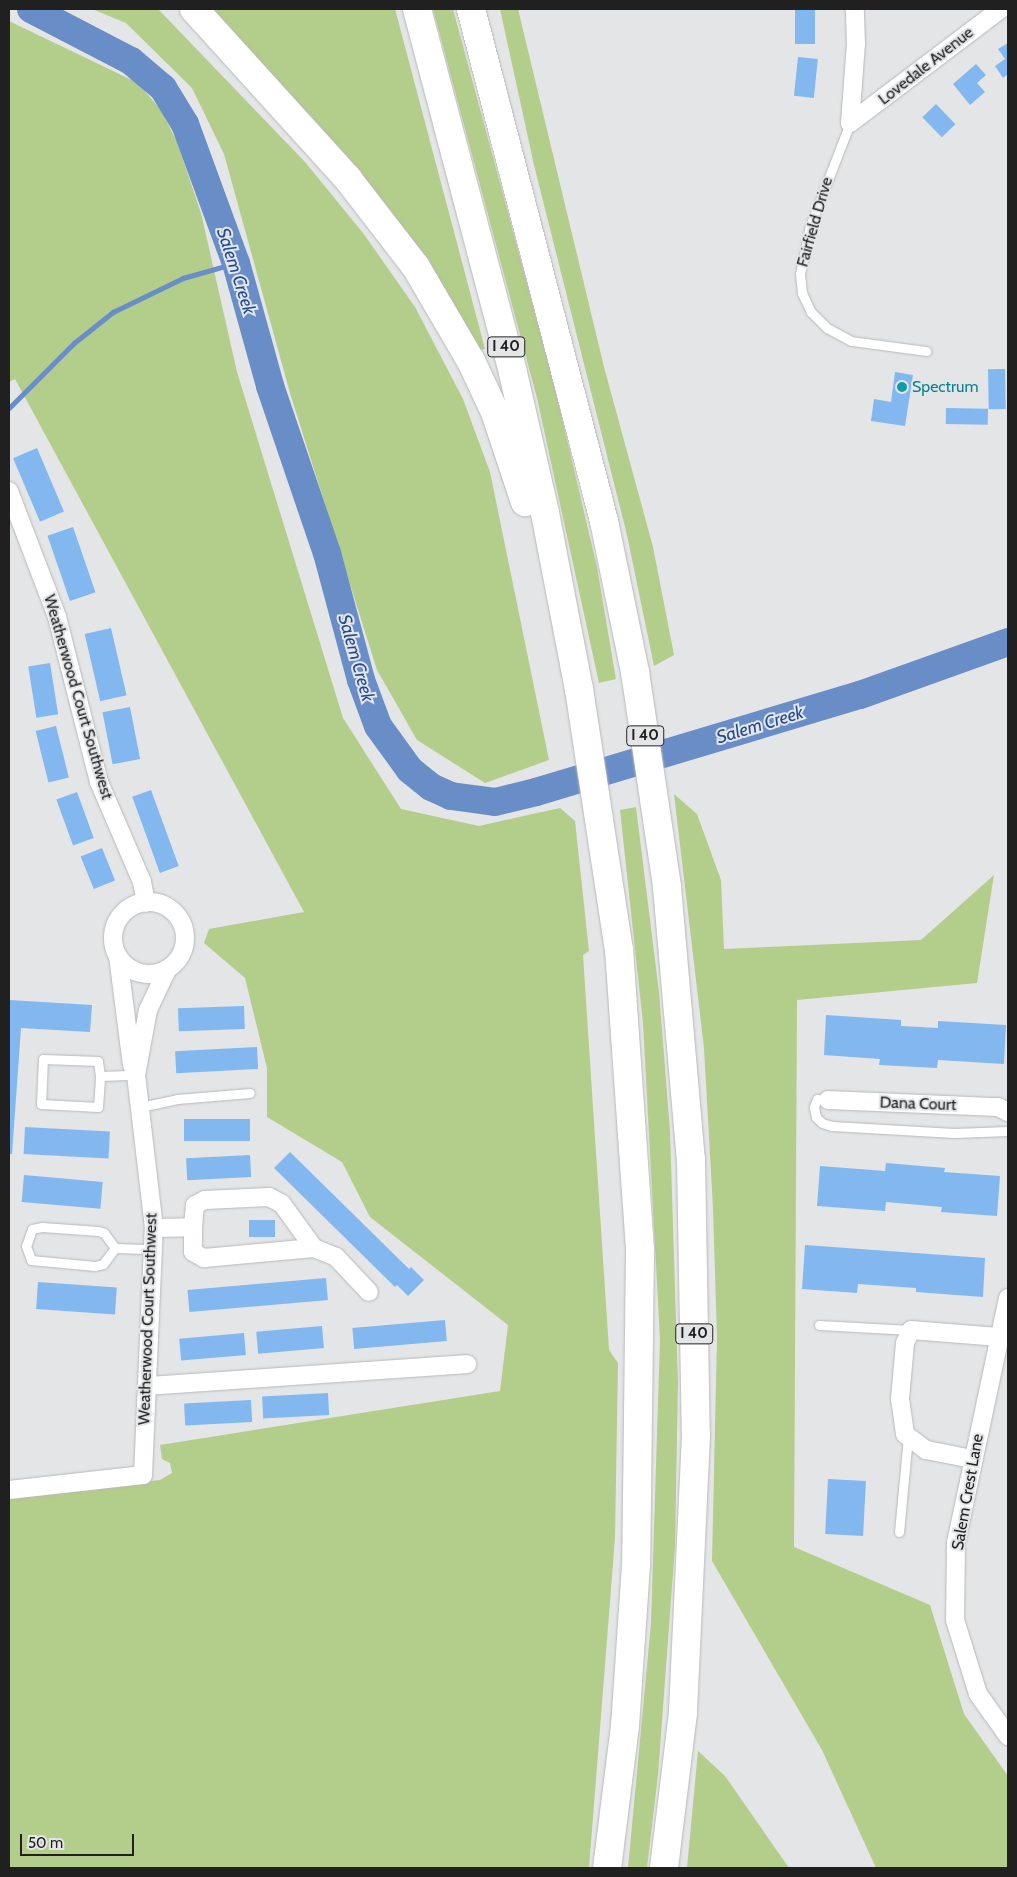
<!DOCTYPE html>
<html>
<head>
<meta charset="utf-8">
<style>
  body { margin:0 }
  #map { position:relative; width:1017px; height:1877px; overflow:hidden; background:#e4e5e6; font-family:Cabin,sans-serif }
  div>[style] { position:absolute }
  .green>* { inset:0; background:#b3cd8b }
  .stream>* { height:4.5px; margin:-2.25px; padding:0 2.25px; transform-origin:2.25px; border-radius:2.25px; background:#698dc7 }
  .river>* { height:28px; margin:-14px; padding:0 14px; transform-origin:14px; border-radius:14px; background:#698dc7 }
  .building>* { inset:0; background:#82b8ef; transform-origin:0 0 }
  .roads { filter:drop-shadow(0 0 1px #b7b8b9) drop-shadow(0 0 1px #b7b8b9) }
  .service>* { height:9px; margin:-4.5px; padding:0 4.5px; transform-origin:4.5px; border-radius:4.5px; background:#fff }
  .minor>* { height:18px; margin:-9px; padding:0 9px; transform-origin:9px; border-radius:9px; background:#fff }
  .minor>.ring { margin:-9px; padding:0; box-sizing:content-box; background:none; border:18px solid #fff; border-radius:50% }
  .motorway>* { height:28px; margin:-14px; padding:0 14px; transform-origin:14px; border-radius:14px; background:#fff }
  .dots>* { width:14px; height:14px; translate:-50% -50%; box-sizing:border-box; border:2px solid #e4e5e6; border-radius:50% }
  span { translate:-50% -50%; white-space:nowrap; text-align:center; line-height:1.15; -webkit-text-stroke:4px #e4e5e6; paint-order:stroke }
  .shield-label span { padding:1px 4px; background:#e4e5e6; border:1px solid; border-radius:4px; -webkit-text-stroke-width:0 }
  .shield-label { font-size:15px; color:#202021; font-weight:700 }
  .street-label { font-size:16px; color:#202021 }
  .culture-label { font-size:16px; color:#0d838f }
  .left { translate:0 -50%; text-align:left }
  .water-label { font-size:18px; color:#1f4a92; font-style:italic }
  .frame { position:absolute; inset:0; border:10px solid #202021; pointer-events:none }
  .scale { position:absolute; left:20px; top:1834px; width:114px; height:22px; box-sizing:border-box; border:2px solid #202021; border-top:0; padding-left:6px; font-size:15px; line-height:18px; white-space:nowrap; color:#202021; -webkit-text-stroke:4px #e4e5e6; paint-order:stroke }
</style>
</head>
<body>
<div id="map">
  <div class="green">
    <i style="clip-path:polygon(92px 9px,158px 9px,305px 162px,363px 233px,415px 307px,463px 399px,490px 472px,549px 760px,485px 783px,417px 740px,377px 670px,290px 393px,224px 154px,192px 88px,126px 23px)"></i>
    <i style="clip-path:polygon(206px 9px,395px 9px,485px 349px,476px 351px)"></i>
    <i style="clip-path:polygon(433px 9px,453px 9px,552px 376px,597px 567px,616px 679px,599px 683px,537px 398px)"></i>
    <i style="clip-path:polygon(500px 9px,518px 9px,604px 367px,653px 547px,674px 655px,654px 666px,627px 535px,534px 165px)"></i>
    <i style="clip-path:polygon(9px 21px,138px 83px,161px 110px,177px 142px,201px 213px,237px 372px,343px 718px,401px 809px,479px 826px,560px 808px,575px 821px,589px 951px,583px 955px,609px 1350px,618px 1363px,615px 1538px,589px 1868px,9px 1868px,9px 1497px,160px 1480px,172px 1473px,170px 1463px,162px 1459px,160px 1445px,500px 1391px,508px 1325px,370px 1217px,342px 1162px,267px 1117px,267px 1068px,245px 978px,204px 943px,209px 929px,304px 912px,15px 379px,9px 382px)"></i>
    <i style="clip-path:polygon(674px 794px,697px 814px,721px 880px,724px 949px,921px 940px,994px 875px,977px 983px,797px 1000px,794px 1547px,930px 1605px,964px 1714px,1008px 1776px,1008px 1868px,876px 1868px,822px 1750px,712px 1561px,717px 1337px,713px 1208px,704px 1048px)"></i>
    <i style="clip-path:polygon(636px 807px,659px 992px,670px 1131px,678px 1382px,675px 1546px,658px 1775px,647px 1868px,628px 1868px,651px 1623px,660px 1339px,643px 1023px,620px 810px)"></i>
    <i style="clip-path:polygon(698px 1751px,725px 1776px,789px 1868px,687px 1868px)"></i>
  </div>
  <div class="stream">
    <i style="left:9px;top:408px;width:92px;rotate:-45deg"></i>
    <i style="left:74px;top:343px;width:50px;rotate:-38.5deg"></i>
    <i style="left:113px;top:312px;width:78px;rotate:-25.9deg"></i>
    <i style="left:183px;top:278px;width:55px;rotate:-15.8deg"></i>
  </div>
  <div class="river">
    <i style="left:31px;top:9px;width:113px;rotate:27.5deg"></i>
    <i style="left:131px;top:61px;width:42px;rotate:40.2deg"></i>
    <i style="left:163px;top:88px;width:42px;rotate:58.6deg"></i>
    <i style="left:185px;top:124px;width:148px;rotate:69.9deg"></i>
    <i style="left:236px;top:263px;width:128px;rotate:74.5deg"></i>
    <i style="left:270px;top:386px;width:176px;rotate:71.2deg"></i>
    <i style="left:327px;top:553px;width:131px;rotate:75deg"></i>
    <i style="left:361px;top:680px;width:49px;rotate:69.7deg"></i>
    <i style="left:378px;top:726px;width:54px;rotate:54deg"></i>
    <i style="left:410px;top:770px;width:27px;rotate:39deg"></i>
    <i style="left:431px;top:787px;width:22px;rotate:24deg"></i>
    <i style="left:451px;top:796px;width:44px;rotate:7.8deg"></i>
    <i style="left:495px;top:802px;width:42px;rotate:-13.7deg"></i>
    <i style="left:536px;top:792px;width:338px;rotate:-16.7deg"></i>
    <i style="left:860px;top:695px;width:157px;rotate:-19.7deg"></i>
  </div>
  <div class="building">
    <i style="left:795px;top:9px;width:20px;height:35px"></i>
    <i style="clip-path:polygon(1008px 43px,1008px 74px,1003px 78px,995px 66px,1005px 59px,998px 49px)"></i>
    <i style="left:798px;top:57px;width:20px;height:39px;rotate:6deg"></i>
    <i style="clip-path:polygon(976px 64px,986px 75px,977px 83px,985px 92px,970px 105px,953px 84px)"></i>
    <i style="left:936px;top:104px;width:28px;height:19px;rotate:46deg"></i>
    <i style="left:1005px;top:369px;width:40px;height:17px;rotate:89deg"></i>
    <i style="clip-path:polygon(895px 372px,913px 375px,905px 426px,871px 421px,874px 399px,891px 402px)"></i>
    <i style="left:946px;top:408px;width:42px;height:16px;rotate:1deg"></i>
    <i style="left:37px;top:448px;width:69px;height:26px;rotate:67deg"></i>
    <i style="left:73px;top:527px;width:69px;height:27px;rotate:71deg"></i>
    <i style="left:111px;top:628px;width:69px;height:27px;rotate:77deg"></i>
    <i style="left:50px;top:663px;width:52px;height:22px;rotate:81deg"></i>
    <i style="left:130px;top:707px;width:53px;height:28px;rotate:79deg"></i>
    <i style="left:56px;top:726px;width:53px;height:21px;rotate:76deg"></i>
    <i style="left:151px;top:790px;width:81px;height:20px;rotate:70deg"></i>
    <i style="left:77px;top:792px;width:49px;height:22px;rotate:70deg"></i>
    <i style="left:102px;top:848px;width:35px;height:23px;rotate:68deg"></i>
    <i style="clip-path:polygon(9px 1000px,92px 1005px,90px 1032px,21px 1028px,12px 1154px,9px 1154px)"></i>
    <i style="left:244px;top:1006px;width:23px;height:66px;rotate:88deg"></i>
    <i style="clip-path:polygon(826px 1015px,901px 1020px,901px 1026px,938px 1028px,938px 1021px,1006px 1025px,1004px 1064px,938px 1060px,937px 1068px,879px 1065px,880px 1059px,824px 1055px)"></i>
    <i style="left:257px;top:1047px;width:22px;height:82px;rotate:87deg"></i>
    <i style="left:184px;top:1119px;width:66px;height:22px"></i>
    <i style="left:25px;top:1127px;width:85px;height:27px;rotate:3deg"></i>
    <i style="clip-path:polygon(290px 1152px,409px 1269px,411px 1267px,424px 1280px,408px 1296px,397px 1285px,395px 1287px,274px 1168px)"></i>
    <i style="left:250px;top:1155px;width:22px;height:64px;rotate:87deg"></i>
    <i style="clip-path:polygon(886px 1163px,945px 1168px,944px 1172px,1000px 1176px,997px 1216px,941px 1212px,942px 1207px,886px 1202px,885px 1211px,817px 1206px,820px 1166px,885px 1171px)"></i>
    <i style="left:24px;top:1175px;width:79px;height:27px;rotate:5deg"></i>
    <i style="left:249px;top:1220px;width:26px;height:17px"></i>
    <i style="clip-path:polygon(805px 1245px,985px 1258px,983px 1297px,916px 1292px,916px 1288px,858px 1284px,857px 1293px,802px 1289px)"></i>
    <i style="left:326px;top:1278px;width:22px;height:139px;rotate:85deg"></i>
    <i style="left:38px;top:1282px;width:79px;height:27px;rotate:4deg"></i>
    <i style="left:445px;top:1320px;width:21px;height:93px;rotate:85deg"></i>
    <i style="left:322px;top:1326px;width:22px;height:66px;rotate:85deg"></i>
    <i style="left:244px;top:1333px;width:22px;height:65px;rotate:85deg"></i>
    <i style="left:328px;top:1393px;width:22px;height:66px;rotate:87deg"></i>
    <i style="left:251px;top:1400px;width:22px;height:67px;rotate:87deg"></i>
    <i style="left:828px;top:1479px;width:38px;height:55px;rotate:3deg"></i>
  </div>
  <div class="roads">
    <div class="service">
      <i style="left:850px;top:123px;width:110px;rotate:111.2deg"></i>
      <i style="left:810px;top:226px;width:49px;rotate:101.8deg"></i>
      <i style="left:800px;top:274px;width:19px;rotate:84deg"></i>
      <i style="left:802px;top:293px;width:21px;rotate:65deg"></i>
      <i style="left:811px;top:312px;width:23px;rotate:45deg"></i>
      <i style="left:827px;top:328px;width:27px;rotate:28deg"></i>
      <i style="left:851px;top:341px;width:76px;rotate:7.6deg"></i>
      <i style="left:100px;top:1076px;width:15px;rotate:-98deg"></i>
      <i style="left:98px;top:1061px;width:55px;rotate:-177.9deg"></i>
      <i style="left:43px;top:1059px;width:45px;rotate:92.5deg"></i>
      <i style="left:41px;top:1104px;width:57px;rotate:3deg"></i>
      <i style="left:98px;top:1107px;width:31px;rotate:-86deg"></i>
      <i style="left:100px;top:1076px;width:36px;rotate:-2deg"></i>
      <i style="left:828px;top:1100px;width:11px;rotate:-175deg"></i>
      <i style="left:817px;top:1099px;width:9px;rotate:111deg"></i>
      <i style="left:814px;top:1107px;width:10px;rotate:79deg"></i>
      <i style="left:816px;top:1117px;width:8px;rotate:45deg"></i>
      <i style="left:822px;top:1123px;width:10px;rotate:17deg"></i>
      <i style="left:832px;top:1126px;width:122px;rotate:3.3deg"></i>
      <i style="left:954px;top:1133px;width:54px;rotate:-2.1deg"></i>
      <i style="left:140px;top:1107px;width:38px;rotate:-12deg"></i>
      <i style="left:177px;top:1099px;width:73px;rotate:-4.7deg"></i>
      <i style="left:115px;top:1248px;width:19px;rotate:-126deg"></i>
      <i style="left:104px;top:1233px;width:6px;rotate:-162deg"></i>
      <i style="left:98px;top:1231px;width:56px;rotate:-175.9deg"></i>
      <i style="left:42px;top:1227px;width:10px;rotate:169deg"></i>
      <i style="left:32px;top:1229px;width:18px;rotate:109deg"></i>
      <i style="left:26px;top:1246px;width:15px;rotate:70deg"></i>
      <i style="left:31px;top:1260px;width:64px;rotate:5.4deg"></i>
      <i style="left:95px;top:1266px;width:8px;rotate:-14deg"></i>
      <i style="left:103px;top:1264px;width:20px;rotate:-53deg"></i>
      <i style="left:115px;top:1248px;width:38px;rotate:2deg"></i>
      <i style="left:819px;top:1325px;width:92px;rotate:3.1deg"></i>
      <i style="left:899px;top:1532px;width:96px;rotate:-84.6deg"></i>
    </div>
    <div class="minor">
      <i style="left:850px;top:123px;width:189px;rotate:-37.1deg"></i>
      <i style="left:850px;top:123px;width:79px;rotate:-85.7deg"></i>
      <i style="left:856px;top:44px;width:35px;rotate:-92deg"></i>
      <i style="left:9px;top:491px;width:135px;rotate:69.1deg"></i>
      <i style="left:57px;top:617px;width:170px;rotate:75.7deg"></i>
      <i style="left:99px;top:782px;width:109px;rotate:66.7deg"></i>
      <i style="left:142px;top:882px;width:21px;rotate:79deg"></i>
      <i class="ring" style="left:113px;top:902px;width:54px;height:54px"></i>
      <i style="left:118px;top:956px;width:110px;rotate:82.7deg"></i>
      <i style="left:828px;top:1100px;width:170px;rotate:2.4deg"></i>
      <i style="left:998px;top:1107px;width:11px;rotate:27deg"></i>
      <i style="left:193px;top:1227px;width:22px;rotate:-85deg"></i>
      <i style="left:195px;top:1205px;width:11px;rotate:-27deg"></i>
      <i style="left:205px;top:1200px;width:64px;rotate:-2.7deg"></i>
      <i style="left:269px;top:1197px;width:15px;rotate:28deg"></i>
      <i style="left:282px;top:1204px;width:54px;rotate:54deg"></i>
      <i style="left:154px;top:1228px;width:39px;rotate:-1deg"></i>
      <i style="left:193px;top:1227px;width:25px;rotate:90deg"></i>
      <i style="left:193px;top:1252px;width:13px;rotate:29deg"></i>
      <i style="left:204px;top:1258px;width:110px;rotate:-5.2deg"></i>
      <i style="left:314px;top:1248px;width:24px;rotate:22deg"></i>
      <i style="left:336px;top:1257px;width:48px;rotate:46.7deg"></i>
      <i style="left:1008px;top:1298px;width:249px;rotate:102deg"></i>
      <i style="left:956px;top:1542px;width:78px;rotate:90.7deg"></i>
      <i style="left:955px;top:1620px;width:77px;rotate:72.7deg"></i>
      <i style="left:978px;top:1694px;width:52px;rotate:54.5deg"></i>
      <i style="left:147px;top:1386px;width:321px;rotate:-3.9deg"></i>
      <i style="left:972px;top:1459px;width:47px;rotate:-168.9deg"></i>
      <i style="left:926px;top:1450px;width:26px;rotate:-143deg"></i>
      <i style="left:905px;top:1434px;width:35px;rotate:-98deg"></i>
      <i style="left:900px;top:1399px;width:56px;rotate:-84.9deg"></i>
      <i style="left:905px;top:1343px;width:14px;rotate:-65deg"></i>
      <i style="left:911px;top:1330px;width:88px;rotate:4.5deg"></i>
      <i style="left:9px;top:1490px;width:135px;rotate:-6.4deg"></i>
      <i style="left:143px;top:1475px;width:247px;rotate:-87.5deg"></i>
      <i style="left:154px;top:1228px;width:154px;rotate:-96.7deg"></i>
      <i style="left:136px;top:1075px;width:66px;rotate:-79.5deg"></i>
      <i style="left:148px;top:1010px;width:44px;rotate:-64.6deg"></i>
    </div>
    <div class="motorway">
      <i style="left:194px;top:9px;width:229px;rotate:47.8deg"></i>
      <i style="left:348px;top:179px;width:111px;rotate:52.3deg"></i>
      <i style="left:416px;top:267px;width:109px;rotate:59.7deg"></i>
      <i style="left:471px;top:361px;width:56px;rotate:64.8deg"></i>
      <i style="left:495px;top:412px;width:95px;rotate:71.6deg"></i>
      <i style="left:417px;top:9px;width:376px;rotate:75.2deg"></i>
      <i style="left:513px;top:373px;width:144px;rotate:77.1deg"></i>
      <i style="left:545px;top:513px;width:179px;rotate:79.1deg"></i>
      <i style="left:579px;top:689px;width:263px;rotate:81.3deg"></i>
      <i style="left:619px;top:949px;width:303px;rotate:86deg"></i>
      <i style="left:640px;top:1251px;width:314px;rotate:90.7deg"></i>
      <i style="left:636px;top:1565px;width:161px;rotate:93.9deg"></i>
      <i style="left:625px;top:1726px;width:143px;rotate:97.2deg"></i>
      <i style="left:471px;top:9px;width:529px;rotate:75.44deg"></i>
      <i style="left:604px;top:521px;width:154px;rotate:78.4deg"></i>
      <i style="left:635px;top:672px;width:217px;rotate:81.5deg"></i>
      <i style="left:667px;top:887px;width:273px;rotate:85deg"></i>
      <i style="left:691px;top:1159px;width:276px;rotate:89deg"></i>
      <i style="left:696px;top:1435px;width:278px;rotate:92.7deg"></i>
      <i style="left:683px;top:1713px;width:156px;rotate:97deg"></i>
    </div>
  </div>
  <div class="dots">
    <i style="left:902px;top:387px;background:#0f9aa8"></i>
  </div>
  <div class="shield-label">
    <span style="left:506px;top:347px">I 40</span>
    <span style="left:645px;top:736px">I 40</span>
    <span style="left:694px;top:1334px">I 40</span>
  </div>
  <div class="street-label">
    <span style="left:926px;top:66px;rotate:-38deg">Lovedale Avenue</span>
    <span style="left:815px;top:222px;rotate:-74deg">Fairfield Drive</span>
    <span style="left:78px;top:697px;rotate:74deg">Weatherwood Court Southwest</span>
    <span style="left:918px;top:1104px;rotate:2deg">Dana Court</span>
    <span style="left:148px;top:1319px;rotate:-88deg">Weatherwood Court Southwest</span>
    <span style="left:968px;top:1492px;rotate:-80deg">Salem Crest Lane</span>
  </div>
  <div class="culture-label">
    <span class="left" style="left:912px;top:387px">Spectrum</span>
  </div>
  <div class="water-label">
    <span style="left:236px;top:271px;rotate:72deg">Salem Creek</span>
    <span style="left:356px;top:658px;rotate:74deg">Salem Creek</span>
    <span style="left:760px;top:725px;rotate:-17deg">Salem Creek</span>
  </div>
  <div class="frame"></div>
  <div class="scale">50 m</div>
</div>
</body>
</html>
